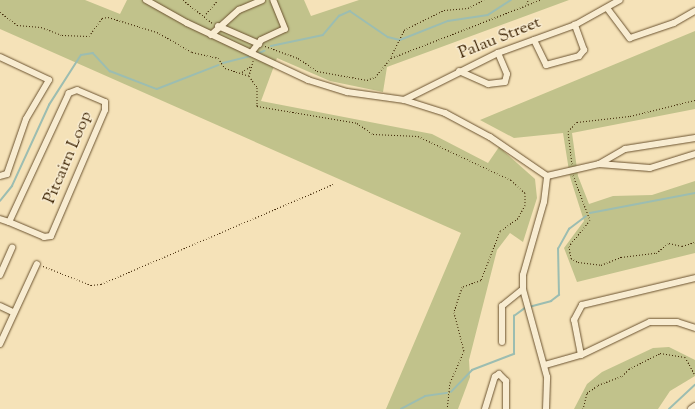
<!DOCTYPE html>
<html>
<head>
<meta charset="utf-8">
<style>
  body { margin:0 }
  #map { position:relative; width:695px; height:409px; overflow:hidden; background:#f5e2b8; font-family:"Sorts Mill Goudy",serif }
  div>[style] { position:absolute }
  .green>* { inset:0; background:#c1c28b }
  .stream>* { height:1.5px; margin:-0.75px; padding:0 0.75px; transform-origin:0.75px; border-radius:0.75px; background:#9cbdb1 }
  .path>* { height:1px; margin-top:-0.5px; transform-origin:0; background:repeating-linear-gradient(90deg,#3d2302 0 1px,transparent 0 3px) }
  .roads { filter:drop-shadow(0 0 1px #6b5330) drop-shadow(0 0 1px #6b5330) }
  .minor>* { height:6px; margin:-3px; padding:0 3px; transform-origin:3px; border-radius:3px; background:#f8ecd1 }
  span { translate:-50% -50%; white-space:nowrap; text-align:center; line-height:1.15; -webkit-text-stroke:3px #f8ecd1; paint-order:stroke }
  .street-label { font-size:17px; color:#3d2302 }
</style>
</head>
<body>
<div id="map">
  <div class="green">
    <i style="clip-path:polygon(0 0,85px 0,120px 14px,127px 0,304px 0,311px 16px,359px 0,569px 0,387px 67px,383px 92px,330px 81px,277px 58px,261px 101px,432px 134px,488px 163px,499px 147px,535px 179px,537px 198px,523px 242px,510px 233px,497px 250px,469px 360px,470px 377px,458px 409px,386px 409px,461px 233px,0 29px)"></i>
    <i style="clip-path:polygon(695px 31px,695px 109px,572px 133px,578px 176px,589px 204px,613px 196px,652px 195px,695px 181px,695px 253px,577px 282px,564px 248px,584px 221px,570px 177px,563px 133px,514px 138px,480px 120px)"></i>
    <i style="clip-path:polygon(669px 347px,695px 360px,695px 376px,670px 391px,658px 409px,574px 409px,587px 384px,602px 372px,653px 348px)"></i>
  </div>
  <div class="stream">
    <i style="left:271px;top:46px;width:53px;rotate:-11.9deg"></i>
    <i style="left:323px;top:35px;width:25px;rotate:-50deg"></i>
    <i style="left:339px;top:16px;width:12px;rotate:-24deg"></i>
    <i style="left:350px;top:11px;width:46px;rotate:34.4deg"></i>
    <i style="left:388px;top:37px;width:12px;rotate:14deg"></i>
    <i style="left:400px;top:40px;width:52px;rotate:-21.6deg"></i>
    <i style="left:448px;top:21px;width:40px;rotate:-8.5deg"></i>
    <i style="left:488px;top:15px;width:27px;rotate:-33deg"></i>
    <i style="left:257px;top:54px;width:8px;rotate:-23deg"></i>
    <i style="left:223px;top:63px;width:30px;rotate:-14deg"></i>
    <i style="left:0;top:201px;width:19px;rotate:-51deg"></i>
    <i style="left:12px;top:186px;width:89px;rotate:-65.4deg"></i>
    <i style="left:49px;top:105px;width:59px;rotate:-57.4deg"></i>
    <i style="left:81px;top:55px;width:12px;rotate:-9deg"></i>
    <i style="left:93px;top:53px;width:25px;rotate:47deg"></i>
    <i style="left:110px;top:71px;width:50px;rotate:21deg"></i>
    <i style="left:157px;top:89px;width:66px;rotate:-21.2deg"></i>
    <i style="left:590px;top:213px;width:107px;rotate:-10.8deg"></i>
    <i style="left:529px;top:307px;width:23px;rotate:-15deg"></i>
    <i style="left:551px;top:301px;width:10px;rotate:-37deg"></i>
    <i style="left:559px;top:295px;width:46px;rotate:-91.2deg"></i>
    <i style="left:558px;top:249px;width:23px;rotate:-61deg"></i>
    <i style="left:569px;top:229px;width:21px;rotate:-37deg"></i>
    <i style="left:451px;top:392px;width:30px;rotate:-46deg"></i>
    <i style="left:472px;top:370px;width:45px;rotate:-20.9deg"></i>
    <i style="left:514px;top:354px;width:38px;rotate:-90deg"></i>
    <i style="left:514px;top:316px;width:14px;rotate:-36deg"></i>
    <i style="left:401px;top:409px;width:27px;rotate:-28deg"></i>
    <i style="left:425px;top:396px;width:22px;rotate:-8deg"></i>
    <i style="left:669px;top:409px;width:35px;rotate:-43deg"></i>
  </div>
  <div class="path">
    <i style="left:183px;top:0;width:37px;rotate:38deg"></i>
    <i style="left:527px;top:4px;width:4px;rotate:-76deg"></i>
    <i style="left:0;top:12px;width:21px;rotate:37deg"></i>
    <i style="left:17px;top:25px;width:24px;rotate:5deg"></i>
    <i style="left:41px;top:27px;width:22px;rotate:21deg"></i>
    <i style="left:62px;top:35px;width:27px;rotate:2deg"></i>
    <i style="left:89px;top:36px;width:22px;rotate:-54deg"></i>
    <i style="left:102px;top:18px;width:6px;rotate:-9deg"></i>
    <i style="left:108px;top:17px;width:51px;rotate:17deg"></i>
    <i style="left:157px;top:32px;width:40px;rotate:29.7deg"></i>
    <i style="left:192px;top:52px;width:27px;rotate:13deg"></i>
    <i style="left:218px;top:58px;width:12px;rotate:55deg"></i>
    <i style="left:225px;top:68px;width:25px;rotate:18deg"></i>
    <i style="left:249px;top:76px;width:14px;rotate:54deg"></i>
    <i style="left:257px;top:87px;width:19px;rotate:90deg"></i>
    <i style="left:257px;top:106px;width:101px;rotate:9.6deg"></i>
    <i style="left:357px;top:123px;width:19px;rotate:35deg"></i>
    <i style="left:373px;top:134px;width:45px;rotate:2.5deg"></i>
    <i style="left:418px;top:136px;width:103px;rotate:25.3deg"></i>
    <i style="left:511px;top:180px;width:19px;rotate:43deg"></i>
    <i style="left:525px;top:193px;width:12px;rotate:90deg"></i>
    <i style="left:525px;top:205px;width:15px;rotate:118deg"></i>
    <i style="left:518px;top:218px;width:22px;rotate:144deg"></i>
    <i style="left:500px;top:231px;width:53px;rotate:111.2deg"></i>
    <i style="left:481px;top:280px;width:20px;rotate:160deg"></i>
    <i style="left:462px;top:287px;width:26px;rotate:108deg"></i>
    <i style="left:454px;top:312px;width:40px;rotate:75.6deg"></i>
    <i style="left:464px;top:351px;width:34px;rotate:114deg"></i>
    <i style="left:450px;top:382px;width:27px;rotate:96deg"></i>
    <i style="left:204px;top:16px;width:21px;rotate:-49deg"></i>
    <i style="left:265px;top:46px;width:35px;rotate:20deg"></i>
    <i style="left:298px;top:58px;width:23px;rotate:34deg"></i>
    <i style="left:317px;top:71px;width:51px;rotate:10.2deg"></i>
    <i style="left:367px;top:80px;width:9px;rotate:-21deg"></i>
    <i style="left:375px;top:77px;width:25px;rotate:-50deg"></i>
    <i style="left:391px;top:58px;width:160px;rotate:-21.3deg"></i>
    <i style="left:391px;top:56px;width:29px;rotate:-63deg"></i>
    <i style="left:404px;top:30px;width:45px;rotate:-26.6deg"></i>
    <i style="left:444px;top:10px;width:24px;rotate:-5deg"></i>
    <i style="left:468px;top:8px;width:18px;rotate:-27deg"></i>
    <i style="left:242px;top:72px;width:11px;rotate:-34deg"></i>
    <i style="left:249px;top:76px;width:16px;rotate:-75deg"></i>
    <i style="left:572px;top:164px;width:33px;rotate:-97deg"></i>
    <i style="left:568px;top:131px;width:13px;rotate:-45deg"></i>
    <i style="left:577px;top:122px;width:53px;rotate:-6.5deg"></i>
    <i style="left:630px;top:116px;width:67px;rotate:-13.8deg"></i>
    <i style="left:573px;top:175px;width:48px;rotate:69.3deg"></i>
    <i style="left:590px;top:220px;width:33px;rotate:129deg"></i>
    <i style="left:569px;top:246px;width:12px;rotate:81deg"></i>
    <i style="left:571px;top:258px;width:8px;rotate:30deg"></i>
    <i style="left:578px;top:262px;width:23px;rotate:7deg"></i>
    <i style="left:601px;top:265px;width:22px;rotate:-22deg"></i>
    <i style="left:621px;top:257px;width:35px;rotate:-7deg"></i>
    <i style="left:656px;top:253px;width:16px;rotate:-38deg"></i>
    <i style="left:669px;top:243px;width:13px;rotate:13deg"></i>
    <i style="left:682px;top:246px;width:14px;rotate:-17deg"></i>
    <i style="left:43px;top:266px;width:52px;rotate:21.6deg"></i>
    <i style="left:91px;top:285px;width:10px;rotate:-6deg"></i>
    <i style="left:101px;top:284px;width:253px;rotate:-23.3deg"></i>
    <i style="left:583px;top:409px;width:16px;rotate:-76deg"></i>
    <i style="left:587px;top:393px;width:14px;rotate:-36deg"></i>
    <i style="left:598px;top:385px;width:26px;rotate:-21deg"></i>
    <i style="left:622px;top:376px;width:10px;rotate:-45deg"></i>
    <i style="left:629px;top:369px;width:35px;rotate:-27deg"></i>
    <i style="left:660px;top:353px;width:25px;rotate:9deg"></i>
    <i style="left:685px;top:357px;width:21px;rotate:61deg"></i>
  </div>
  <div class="roads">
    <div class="minor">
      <i style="left:146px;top:0;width:47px;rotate:29.3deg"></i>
      <i style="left:187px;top:23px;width:134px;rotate:25.2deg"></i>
      <i style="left:308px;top:80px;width:41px;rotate:17.1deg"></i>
      <i style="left:347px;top:92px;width:58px;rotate:8deg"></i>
      <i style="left:404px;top:100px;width:43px;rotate:17.6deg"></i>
      <i style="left:445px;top:113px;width:51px;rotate:28.1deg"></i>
      <i style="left:490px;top:137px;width:69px;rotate:34.4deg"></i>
      <i style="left:547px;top:176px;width:53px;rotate:-13deg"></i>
      <i style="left:599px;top:164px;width:51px;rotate:4.5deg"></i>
      <i style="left:650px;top:168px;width:47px;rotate:-17.3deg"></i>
      <i style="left:607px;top:8px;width:38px;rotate:53deg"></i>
      <i style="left:630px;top:38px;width:46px;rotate:-18.8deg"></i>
      <i style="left:674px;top:23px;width:24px;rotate:-30deg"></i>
      <i style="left:218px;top:26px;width:45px;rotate:23.7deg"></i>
      <i style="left:211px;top:35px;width:38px;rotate:-42deg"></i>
      <i style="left:239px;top:10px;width:25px;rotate:-23deg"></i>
      <i style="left:534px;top:40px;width:28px;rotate:64deg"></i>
      <i style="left:546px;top:65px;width:34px;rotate:-15deg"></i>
      <i style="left:579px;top:56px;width:8px;rotate:-50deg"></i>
      <i style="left:584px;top:50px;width:27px;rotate:-110deg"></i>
      <i style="left:251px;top:53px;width:16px;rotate:-52deg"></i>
      <i style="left:261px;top:40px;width:26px;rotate:-25deg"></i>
      <i style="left:285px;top:29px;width:31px;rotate:-112deg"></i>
      <i style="left:0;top:57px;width:54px;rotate:25.1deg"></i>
      <i style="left:49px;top:80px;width:45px;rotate:120.5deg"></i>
      <i style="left:26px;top:119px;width:58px;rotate:109.1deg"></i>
      <i style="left:7px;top:174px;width:7px;rotate:164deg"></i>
      <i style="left:459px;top:71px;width:32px;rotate:24deg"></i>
      <i style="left:488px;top:84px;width:17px;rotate:-7deg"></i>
      <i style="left:505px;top:82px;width:8px;rotate:-76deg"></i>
      <i style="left:507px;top:74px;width:23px;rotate:-113deg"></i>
      <i style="left:404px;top:100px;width:105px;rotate:-26.6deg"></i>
      <i style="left:498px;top:53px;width:82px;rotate:-20deg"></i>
      <i style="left:575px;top:25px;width:51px;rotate:-29.1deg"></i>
      <i style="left:599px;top:164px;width:30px;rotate:-30deg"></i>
      <i style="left:625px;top:149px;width:71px;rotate:-8.9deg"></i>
      <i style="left:0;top:219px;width:9px;rotate:18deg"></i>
      <i style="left:9px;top:222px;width:38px;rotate:23deg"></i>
      <i style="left:44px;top:237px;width:7px;rotate:-8deg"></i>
      <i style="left:51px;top:236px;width:137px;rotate:-66.8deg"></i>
      <i style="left:105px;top:110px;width:8px;rotate:-90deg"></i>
      <i style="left:105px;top:102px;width:30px;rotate:-157deg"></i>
      <i style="left:77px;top:90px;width:9px;rotate:159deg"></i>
      <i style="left:69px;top:93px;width:142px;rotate:114.9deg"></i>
      <i style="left:0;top:275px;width:30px;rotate:-66deg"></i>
      <i style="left:0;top:306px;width:14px;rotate:25deg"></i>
      <i style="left:502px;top:342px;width:36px;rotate:-90deg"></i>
      <i style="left:502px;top:306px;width:27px;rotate:-39deg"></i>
      <i style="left:0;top:344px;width:88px;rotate:-65.2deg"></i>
      <i style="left:581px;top:355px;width:36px;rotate:-101deg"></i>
      <i style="left:574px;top:320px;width:17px;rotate:-62deg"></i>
      <i style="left:582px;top:305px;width:116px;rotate:-13.4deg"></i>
      <i style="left:545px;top:365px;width:37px;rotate:-16deg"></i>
      <i style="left:581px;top:355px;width:76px;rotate:-25.6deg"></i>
      <i style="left:650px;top:322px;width:27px"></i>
      <i style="left:677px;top:322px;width:19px;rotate:18deg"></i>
      <i style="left:485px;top:409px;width:34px;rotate:-73deg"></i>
      <i style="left:495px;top:377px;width:5px;rotate:-37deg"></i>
      <i style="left:499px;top:374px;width:10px;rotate:45deg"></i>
      <i style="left:506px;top:381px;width:28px;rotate:90deg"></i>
      <i style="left:546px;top:409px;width:32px;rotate:-88deg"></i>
      <i style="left:547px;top:377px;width:91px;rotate:-105.3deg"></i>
      <i style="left:523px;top:289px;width:14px;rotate:-90deg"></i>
      <i style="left:523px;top:275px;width:76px;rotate:-74deg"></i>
      <i style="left:544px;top:202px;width:26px;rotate:-83deg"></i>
      <i style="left:691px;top:409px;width:5px;rotate:-37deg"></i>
    </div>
  </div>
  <div class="street-label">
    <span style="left:500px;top:39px;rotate:-22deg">Palau Street</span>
    <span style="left:69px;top:158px;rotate:-67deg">Pitcairn Loop</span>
  </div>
</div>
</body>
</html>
